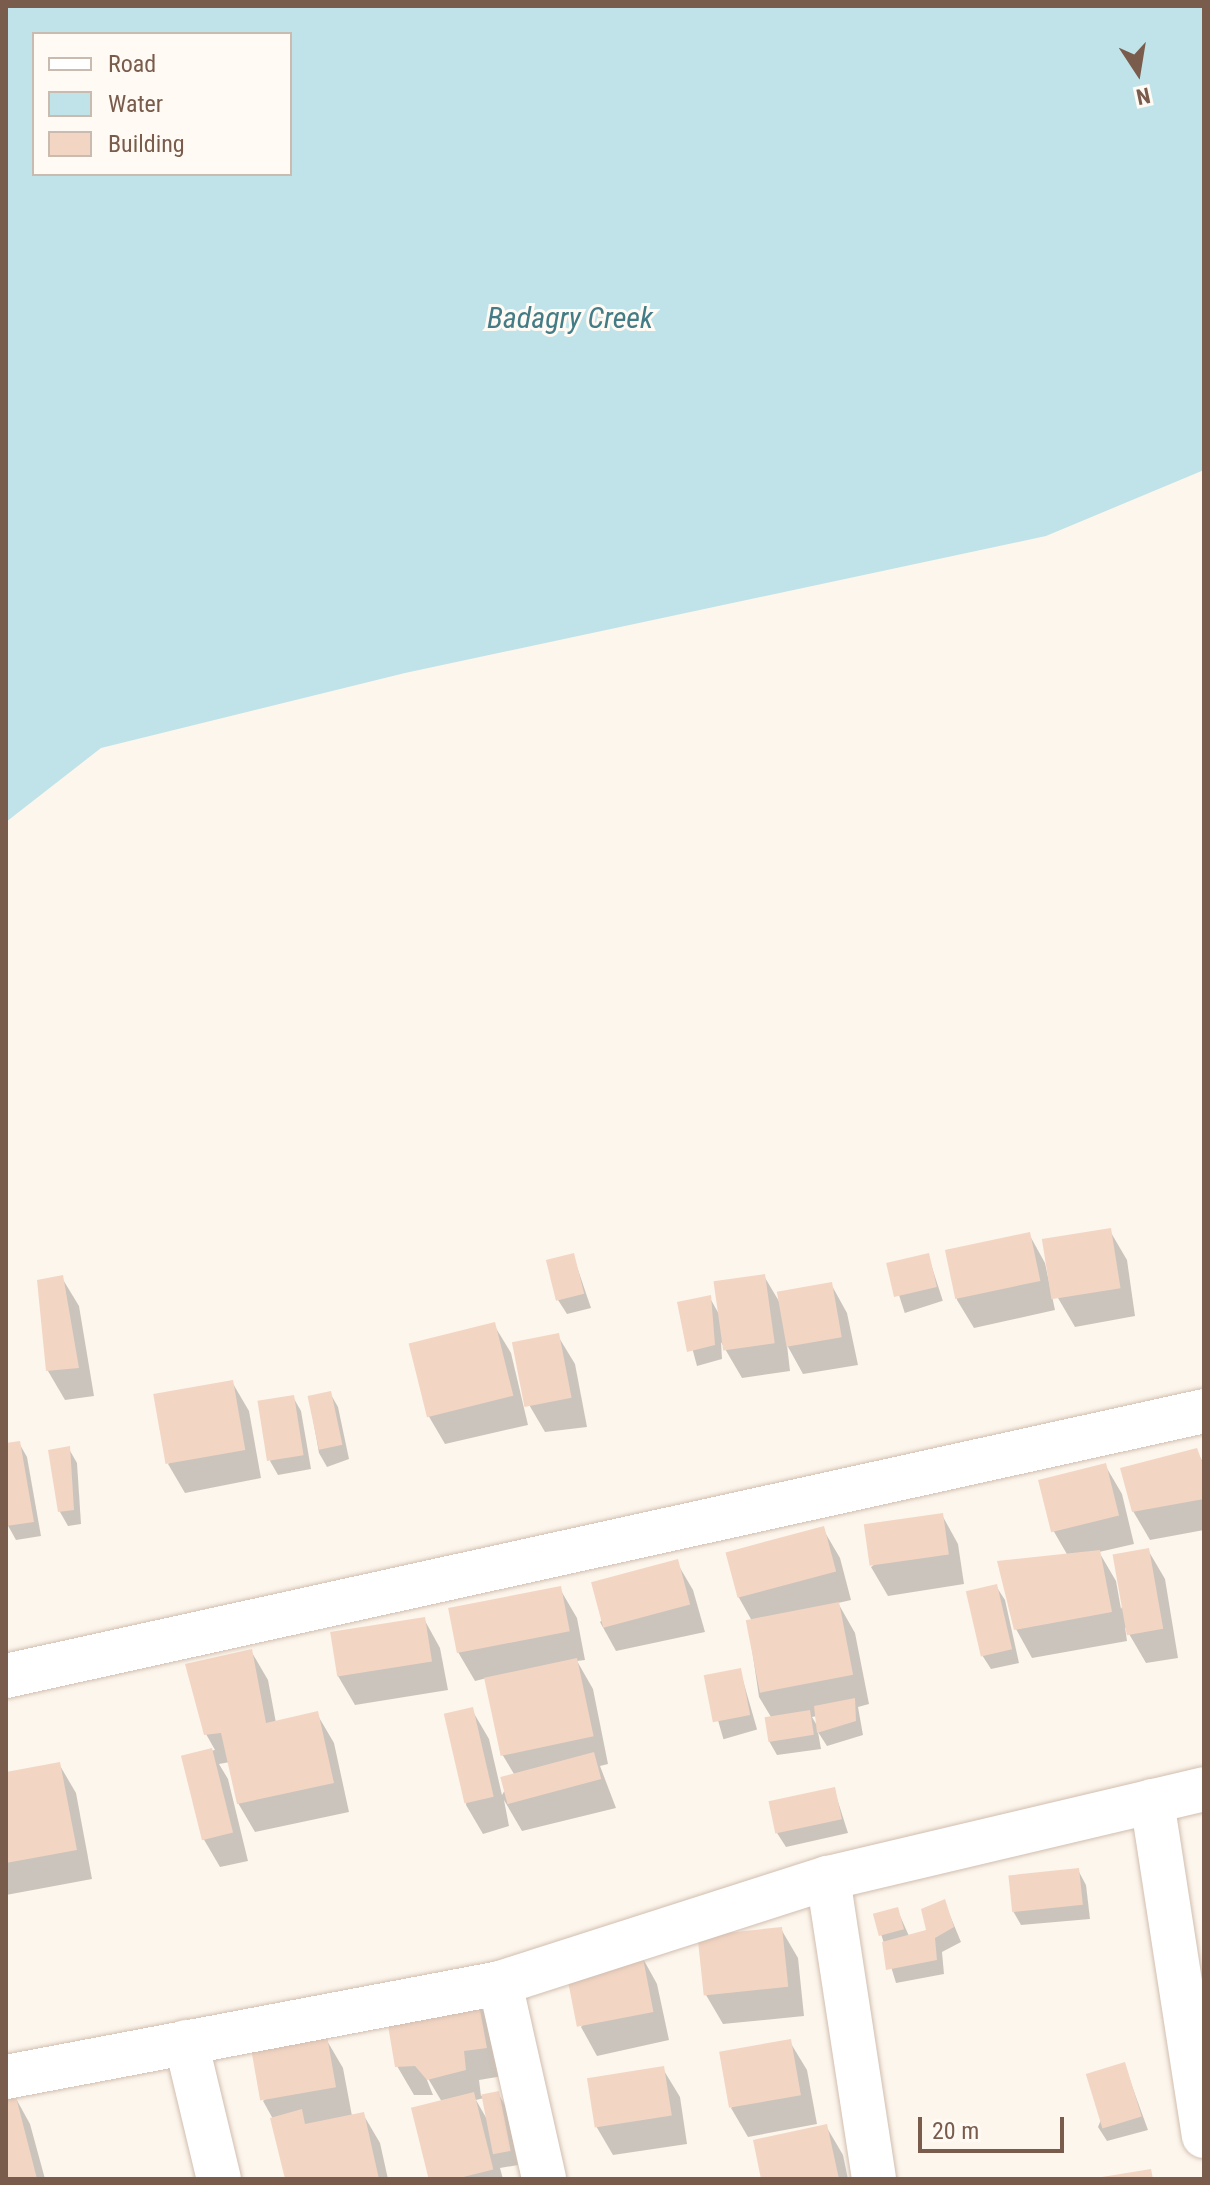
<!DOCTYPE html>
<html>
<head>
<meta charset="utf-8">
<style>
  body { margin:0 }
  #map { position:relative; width:1210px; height:2185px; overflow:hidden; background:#fdf6ec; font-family:"Roboto Condensed",sans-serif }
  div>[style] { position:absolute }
  .water>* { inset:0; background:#bfe3e8 }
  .shadow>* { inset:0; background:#0003; transform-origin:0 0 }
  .building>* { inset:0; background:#f3d5c3; transform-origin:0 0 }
  .roads { filter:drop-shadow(0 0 2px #d1beb0) drop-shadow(0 0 2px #d1beb0) }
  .minor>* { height:44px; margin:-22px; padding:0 22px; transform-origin:22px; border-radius:22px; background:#fff }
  span { translate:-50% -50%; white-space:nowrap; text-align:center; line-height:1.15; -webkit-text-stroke:6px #fffaf3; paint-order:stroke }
  .water-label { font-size:30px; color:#437c86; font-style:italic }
  .frame { position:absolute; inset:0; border:8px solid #7a5c4d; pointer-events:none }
  .legend { position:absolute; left:32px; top:32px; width:260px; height:144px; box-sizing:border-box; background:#fffaf3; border:2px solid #cabbb1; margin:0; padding:10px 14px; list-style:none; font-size:24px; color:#7a5c4d }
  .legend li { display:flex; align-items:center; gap:16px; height:40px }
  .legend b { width:40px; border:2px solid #cabbb1 }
  .north { position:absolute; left:1098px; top:32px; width:80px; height:80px; -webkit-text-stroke:6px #fffaf3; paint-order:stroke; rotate:168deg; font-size:22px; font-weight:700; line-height:32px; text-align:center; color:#7a5c4d }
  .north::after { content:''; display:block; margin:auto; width:28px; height:36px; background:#7a5c4d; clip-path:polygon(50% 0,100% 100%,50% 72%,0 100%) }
  .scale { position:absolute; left:918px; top:2117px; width:146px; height:36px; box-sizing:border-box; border:4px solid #7a5c4d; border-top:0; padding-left:10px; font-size:24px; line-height:28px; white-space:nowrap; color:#7a5c4d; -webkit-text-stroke:6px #fffaf3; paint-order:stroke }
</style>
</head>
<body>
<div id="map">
  <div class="water">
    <i style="clip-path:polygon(evenodd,6px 6px,1204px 6px,1204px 470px,1046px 536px,405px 673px,101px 748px,6px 822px,6px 6px,34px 34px,290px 34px,290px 174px,34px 174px,34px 34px)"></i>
  </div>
  <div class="shadow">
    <i style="clip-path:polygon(1110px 1231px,1127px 1260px,1135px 1316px,1075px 1327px,1058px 1298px)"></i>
    <i style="clip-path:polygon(1029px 1234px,1045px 1263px,1055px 1310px,974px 1328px,957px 1300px,947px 1250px)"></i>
    <i style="clip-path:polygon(573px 1255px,591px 1308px,567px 1314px,558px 1300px)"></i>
    <i style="left:928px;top:1255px;width:48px;height:40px;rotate:72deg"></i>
    <i style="clip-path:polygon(764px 1276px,780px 1303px,831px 1284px,847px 1313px,858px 1365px,803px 1374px,787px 1345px,790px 1371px,742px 1378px,721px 1342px,722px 1359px,697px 1366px,680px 1303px,710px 1298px,720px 1316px)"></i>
    <i style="clip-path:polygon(62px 1278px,79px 1306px,94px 1396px,65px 1400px,48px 1371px)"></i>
    <i style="clip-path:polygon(494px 1325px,511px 1353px,528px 1425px,445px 1444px,428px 1415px)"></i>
    <i style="clip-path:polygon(558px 1336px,575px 1364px,587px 1427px,545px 1432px,528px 1403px)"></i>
    <i style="clip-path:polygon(232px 1382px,249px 1411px,261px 1478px,185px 1493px,168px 1464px)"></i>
    <i style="clip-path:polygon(330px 1393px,338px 1407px,349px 1459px,327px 1467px,319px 1453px,309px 1397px)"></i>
    <i style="clip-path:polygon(293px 1397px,301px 1411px,311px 1469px,278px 1475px,270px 1461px)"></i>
    <i style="clip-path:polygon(19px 1443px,27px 1457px,41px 1536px,16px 1540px,6px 1522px,6px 1445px)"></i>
    <i style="clip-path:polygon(69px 1449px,77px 1463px,81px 1524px,68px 1526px,60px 1512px,51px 1452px)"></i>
    <i style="clip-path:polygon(1196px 1450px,1204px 1464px,1204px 1530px,1150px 1540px,1133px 1511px)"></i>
    <i style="clip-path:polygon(1105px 1465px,1122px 1494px,1134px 1544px,1099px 1552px,1116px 1581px,1121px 1609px,1148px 1550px,1165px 1579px,1178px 1658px,1146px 1663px,1125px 1627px,1127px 1641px,1032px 1658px,1016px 1629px,1068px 1556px,1053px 1530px)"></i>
    <i style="clip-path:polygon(942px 1515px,958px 1544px,964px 1584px,888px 1596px,871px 1567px)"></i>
    <i style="clip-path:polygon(evenodd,823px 1529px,840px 1558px,851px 1600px,838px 1603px,855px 1633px,869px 1704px,858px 1707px,863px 1735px,827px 1746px,818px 1732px,821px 1749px,777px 1755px,769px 1741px,771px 1717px,759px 1697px,748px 1622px,752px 1621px,738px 1596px,823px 1529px,817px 1716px,819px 1729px,812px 1717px,817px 1716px)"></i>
    <i style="clip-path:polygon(676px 1561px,693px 1590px,705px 1632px,616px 1651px,600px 1622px)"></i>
    <i style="clip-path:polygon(996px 1586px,1005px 1600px,1019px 1663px,991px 1669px,982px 1655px)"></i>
    <i style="clip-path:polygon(560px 1589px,577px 1618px,585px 1660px,577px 1661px,593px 1689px,608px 1764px,600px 1766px,616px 1808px,522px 1831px,504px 1800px,509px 1826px,483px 1834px,466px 1805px,472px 1710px,489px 1739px,502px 1795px,514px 1774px,502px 1754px,487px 1678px,475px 1681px,458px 1652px,451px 1609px)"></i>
    <i style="clip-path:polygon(424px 1619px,440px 1648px,448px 1690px,355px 1705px,338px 1676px)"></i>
    <i style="clip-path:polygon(251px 1651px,268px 1680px,276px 1723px,317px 1714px,334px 1743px,349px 1812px,255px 1832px,238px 1803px,230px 1762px,219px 1764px,228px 1779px,248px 1861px,220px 1867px,203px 1838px,183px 1757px,215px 1750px,206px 1734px)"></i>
    <i style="left:740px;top:1670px;width:62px;height:35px;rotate:74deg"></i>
    <i style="clip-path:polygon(59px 1764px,76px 1793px,92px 1879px,6px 1895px,6px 1774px)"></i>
    <i style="clip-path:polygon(834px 1789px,848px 1833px,786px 1847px,777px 1833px)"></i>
    <i style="clip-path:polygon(1078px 1870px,1086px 1885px,1090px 1919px,1021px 1925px,1013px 1911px)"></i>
    <i style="clip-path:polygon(944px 1901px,961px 1942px,942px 1952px,944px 1974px,896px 1983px,875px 1914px,897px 1909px,909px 1936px,929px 1931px)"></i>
    <i style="clip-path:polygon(781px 1929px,798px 1958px,804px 2016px,723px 2024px,706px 1995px)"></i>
    <i style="clip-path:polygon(641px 1955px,657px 1984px,669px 2040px,597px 2056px,581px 2027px)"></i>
    <i style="clip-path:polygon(evenodd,475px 1990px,492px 2019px,503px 2076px,479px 2080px,481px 2096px,498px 2093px,506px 2107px,518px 2165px,500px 2168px,503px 2179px,430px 2179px,413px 2108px,442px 2102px,423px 2070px,433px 2095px,414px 2095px,397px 2066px,475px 1990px,484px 2098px,488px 2121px,476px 2100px,484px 2098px)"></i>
    <i style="clip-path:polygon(326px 2039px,343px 2068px,352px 2116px,363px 2114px,380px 2143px,388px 2179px,287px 2179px,273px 2119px,263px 2101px)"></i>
    <i style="clip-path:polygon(790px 2042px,807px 2070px,817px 2124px,748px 2137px,731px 2108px)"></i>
    <i style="clip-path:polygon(1124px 2064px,1148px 2130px,1107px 2141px,1098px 2127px)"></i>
    <i style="clip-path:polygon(663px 2069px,680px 2097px,687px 2144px,613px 2155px,596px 2126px)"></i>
    <i style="clip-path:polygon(14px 2095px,30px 2124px,45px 2179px,6px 2179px)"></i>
    <i style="clip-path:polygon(826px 2126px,843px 2155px,848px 2179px,763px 2179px)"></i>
  </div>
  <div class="building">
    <i style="left:1111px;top:1228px;width:61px;height:70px;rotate:81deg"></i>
    <i style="left:1030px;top:1232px;width:50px;height:87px;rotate:78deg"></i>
    <i style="left:574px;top:1253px;width:42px;height:29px;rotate:76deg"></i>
    <i style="left:929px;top:1253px;width:35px;height:44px;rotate:77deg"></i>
    <i style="left:765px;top:1274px;width:70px;height:52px;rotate:82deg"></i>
    <i style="clip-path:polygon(63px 1275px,79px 1368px,46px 1371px,37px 1280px)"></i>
    <i style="left:832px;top:1282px;width:56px;height:56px;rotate:80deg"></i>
    <i style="clip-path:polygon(711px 1295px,715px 1345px,687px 1352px,677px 1302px)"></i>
    <i style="left:495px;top:1322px;width:76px;height:89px;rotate:76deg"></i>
    <i style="left:559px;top:1333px;width:66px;height:48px;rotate:79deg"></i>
    <i style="left:233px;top:1380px;width:71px;height:81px;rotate:80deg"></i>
    <i style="left:331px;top:1391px;width:55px;height:24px;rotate:78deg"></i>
    <i style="left:294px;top:1395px;width:61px;height:37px;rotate:81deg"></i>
    <i style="clip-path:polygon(20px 1441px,34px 1522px,6px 1526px,6px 1443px)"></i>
    <i style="clip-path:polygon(70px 1446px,74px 1510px,58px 1512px,48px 1450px)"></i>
    <i style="clip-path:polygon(1197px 1448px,1204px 1467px,1204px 1499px,1132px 1512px,1120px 1468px)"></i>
    <i style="left:1106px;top:1463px;width:54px;height:70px;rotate:76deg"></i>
    <i style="left:943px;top:1513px;width:42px;height:80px;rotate:82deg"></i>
    <i style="left:824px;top:1526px;width:47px;height:102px;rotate:75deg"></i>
    <i style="left:1149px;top:1548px;width:82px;height:37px;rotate:80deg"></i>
    <i style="clip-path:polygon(1100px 1550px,1112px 1612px,1014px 1630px,997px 1561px)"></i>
    <i style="left:678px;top:1559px;width:47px;height:90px;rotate:75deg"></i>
    <i style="left:997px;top:1584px;width:67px;height:32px;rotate:77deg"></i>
    <i style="left:561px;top:1586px;width:46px;height:115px;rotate:79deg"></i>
    <i style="left:839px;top:1602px;width:74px;height:95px;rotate:79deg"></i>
    <i style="left:425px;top:1617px;width:45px;height:96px;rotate:81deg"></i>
    <i style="clip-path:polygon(252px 1649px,266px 1723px,318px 1711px,334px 1783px,237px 1804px,221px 1733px,204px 1735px,185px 1664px)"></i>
    <i style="left:577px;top:1658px;width:80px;height:95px;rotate:78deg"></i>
    <i style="left:741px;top:1668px;width:48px;height:38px;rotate:79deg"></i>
    <i style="clip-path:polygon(855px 1698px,856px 1721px,817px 1733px,814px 1706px)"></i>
    <i style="left:473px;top:1707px;width:92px;height:30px;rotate:77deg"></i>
    <i style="left:810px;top:1710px;width:25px;height:46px;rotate:81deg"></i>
    <i style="left:212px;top:1748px;width:87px;height:32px;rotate:76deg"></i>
    <i style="left:594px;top:1752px;width:28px;height:97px;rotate:75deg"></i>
    <i style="clip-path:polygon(60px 1762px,77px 1850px,6px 1863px,6px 1772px)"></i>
    <i style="left:835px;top:1787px;width:33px;height:68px;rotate:78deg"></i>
    <i style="left:1079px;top:1868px;width:37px;height:71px;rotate:84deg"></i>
    <i style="clip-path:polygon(945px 1899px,954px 1927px,935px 1938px,937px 1960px,886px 1970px,882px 1942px,926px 1930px,921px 1909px)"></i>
    <i style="left:898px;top:1907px;width:23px;height:26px;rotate:75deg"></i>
    <i style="left:782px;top:1927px;width:60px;height:85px;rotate:84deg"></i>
    <i style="left:642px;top:1953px;width:60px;height:78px;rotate:79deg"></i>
    <i style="clip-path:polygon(476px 1988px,487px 2048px,464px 2051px,466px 2070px,427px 2080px,415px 2066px,395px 2067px,385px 2008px)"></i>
    <i style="left:327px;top:2036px;width:52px;height:77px;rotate:80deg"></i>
    <i style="left:791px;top:2039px;width:57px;height:73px;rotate:80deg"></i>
    <i style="left:1125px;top:2062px;width:57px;height:41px;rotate:73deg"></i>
    <i style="left:664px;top:2066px;width:50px;height:78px;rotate:81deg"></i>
    <i style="left:499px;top:2091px;width:61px;height:18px;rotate:79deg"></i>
    <i style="left:474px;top:2092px;width:80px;height:65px;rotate:76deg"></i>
    <i style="clip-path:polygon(15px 2093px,37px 2179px,6px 2179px,6px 2095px)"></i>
    <i style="clip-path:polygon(302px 2109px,305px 2124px,364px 2112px,379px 2179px,285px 2179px,270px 2118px)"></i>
    <i style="clip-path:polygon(827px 2124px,839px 2179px,761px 2179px,753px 2140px)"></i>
    <i style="clip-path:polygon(1151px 2169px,1153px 2179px,1102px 2179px,1102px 2177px)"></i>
  </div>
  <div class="roads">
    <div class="minor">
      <i style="left:6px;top:1676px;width:1227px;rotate:-12.47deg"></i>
      <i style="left:1152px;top:1801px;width:339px;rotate:81.2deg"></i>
      <i style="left:828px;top:1878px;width:304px;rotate:81.3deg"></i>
      <i style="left:500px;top:1983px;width:201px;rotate:77.3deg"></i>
      <i style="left:186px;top:2042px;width:141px;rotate:76.5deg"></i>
      <i style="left:6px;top:2077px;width:503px;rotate:-10.77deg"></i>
      <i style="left:500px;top:1983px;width:344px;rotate:-17.8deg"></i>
      <i style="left:828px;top:1878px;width:386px;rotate:-13.3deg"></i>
    </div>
  </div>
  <div class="water-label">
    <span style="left:570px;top:318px">Badagry Creek</span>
  </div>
  <div class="frame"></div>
  <ul class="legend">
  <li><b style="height:10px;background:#fff"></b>Road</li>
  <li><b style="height:22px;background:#bfe3e8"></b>Water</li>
  <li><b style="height:22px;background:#f3d5c3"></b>Building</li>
  </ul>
  <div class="north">N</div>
  <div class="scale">20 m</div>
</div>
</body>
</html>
